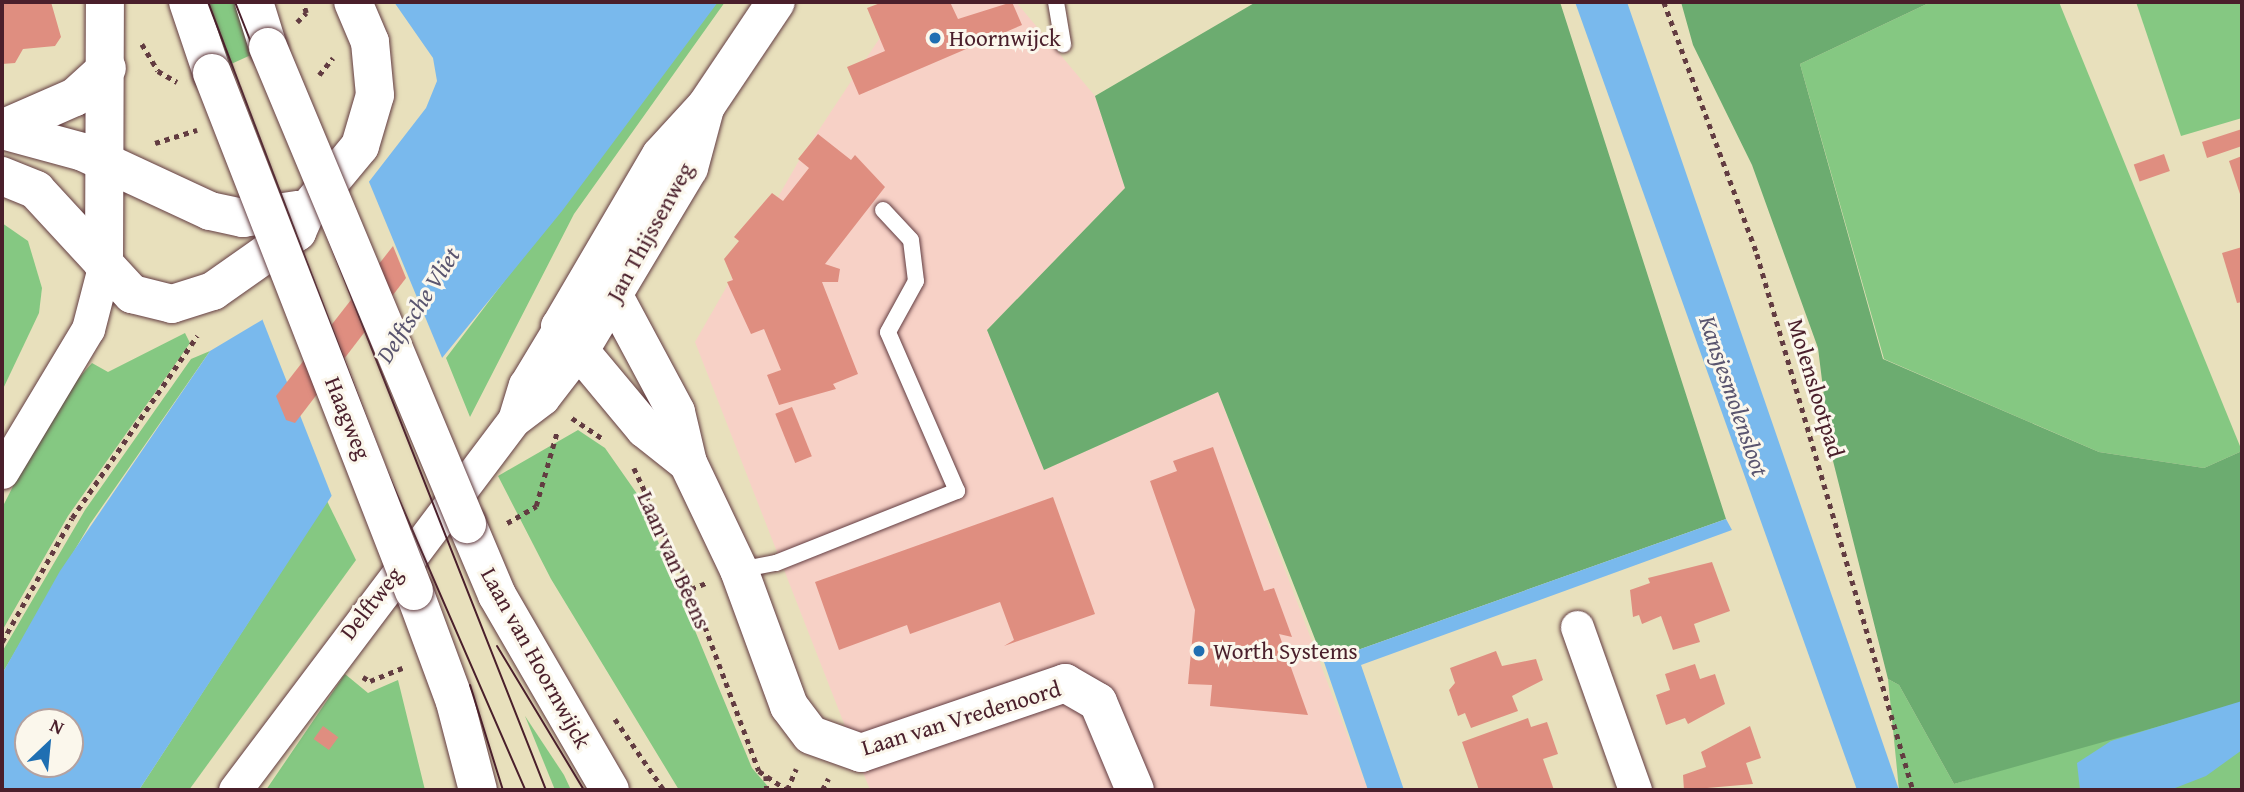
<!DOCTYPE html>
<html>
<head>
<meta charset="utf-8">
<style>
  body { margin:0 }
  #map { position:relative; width:2244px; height:792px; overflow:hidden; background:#e8e0bc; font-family:"Gentium Book Plus",serif }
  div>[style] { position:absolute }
  .built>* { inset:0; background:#f7d1c6 }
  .green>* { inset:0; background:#85c882 }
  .forest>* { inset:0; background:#6cac70 }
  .water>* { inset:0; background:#79b9ed }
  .pier>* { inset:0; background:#e8e0bc }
  .building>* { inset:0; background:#df8e80; transform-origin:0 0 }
  .path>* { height:4.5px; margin-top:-2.25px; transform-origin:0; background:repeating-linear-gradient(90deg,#623c41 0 5px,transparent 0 10px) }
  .roads { filter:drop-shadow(0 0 2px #623c41) drop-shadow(0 0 2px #623c41) }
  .service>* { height:16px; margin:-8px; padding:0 8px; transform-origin:8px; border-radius:8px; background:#fff }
  .minor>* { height:33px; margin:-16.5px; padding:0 16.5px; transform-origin:16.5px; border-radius:16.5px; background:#fff }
  .tertiary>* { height:38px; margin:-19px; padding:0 19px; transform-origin:19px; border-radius:19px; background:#fff }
  .secondary>* { height:38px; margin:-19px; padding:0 19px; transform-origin:19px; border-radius:19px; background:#fff }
  .tram>* { height:2px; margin:-1px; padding:0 1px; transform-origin:1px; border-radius:1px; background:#4a1f2b }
  .bridges { filter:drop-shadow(0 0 2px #623c41) drop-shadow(0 0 2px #623c41) }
  .secondary-bridge>* { height:38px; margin:-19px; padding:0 19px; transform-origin:19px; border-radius:19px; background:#fff }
  .dots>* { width:19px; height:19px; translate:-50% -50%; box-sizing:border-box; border:4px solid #fbf7ec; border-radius:50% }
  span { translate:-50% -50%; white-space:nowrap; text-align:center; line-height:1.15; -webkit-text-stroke:6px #fbf7ec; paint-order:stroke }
  .poi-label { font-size:23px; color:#4a1f2b }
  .left { translate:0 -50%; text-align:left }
  .street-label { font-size:23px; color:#4a1f2b }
  .water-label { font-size:24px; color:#5a556f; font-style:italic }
  .frame { position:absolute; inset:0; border:4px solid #4a1f2b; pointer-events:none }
  .north { position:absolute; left:14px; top:708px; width:70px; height:70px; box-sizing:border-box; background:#fbf7ec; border:2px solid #b4a19f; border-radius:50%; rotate:26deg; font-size:19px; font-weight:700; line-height:28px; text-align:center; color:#4a1f2b }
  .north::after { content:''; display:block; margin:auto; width:24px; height:32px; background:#1f6fb2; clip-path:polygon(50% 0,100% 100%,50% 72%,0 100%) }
</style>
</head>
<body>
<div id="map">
  <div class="built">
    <i style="clip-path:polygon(928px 2px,1016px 2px,1095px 96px,1125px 188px,987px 330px,1044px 470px,1218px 392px,1368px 790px,870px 790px,695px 342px,801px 157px,889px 24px)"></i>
  </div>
  <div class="green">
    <i style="clip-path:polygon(198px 2px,245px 2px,262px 50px,220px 69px)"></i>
    <i style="clip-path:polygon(716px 2px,725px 2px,574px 214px,470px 417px,446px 358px)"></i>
    <i style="clip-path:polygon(1931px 2px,2059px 2px,2242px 451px,2204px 468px,2099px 452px,1884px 359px,1800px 64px)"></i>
    <i style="clip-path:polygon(2136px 2px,2242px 2px,2242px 118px,2181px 136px)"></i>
    <i style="clip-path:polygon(2px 223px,28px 241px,42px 288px,39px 313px,2px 391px)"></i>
    <i style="clip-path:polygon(185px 333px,190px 343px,68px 516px,2px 631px,2px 508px,53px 407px,92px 363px,108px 372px)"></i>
    <i style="clip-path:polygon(210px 351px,90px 524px,2px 674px,2px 652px,85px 510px,191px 359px)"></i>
    <i style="clip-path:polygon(578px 430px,605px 448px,640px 498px,752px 768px,771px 790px,679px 790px,551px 579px,498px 476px)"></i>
    <i style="clip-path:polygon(327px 501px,356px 560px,189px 790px,139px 790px)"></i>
    <i style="clip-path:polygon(345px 674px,368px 693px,398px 680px,425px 790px,266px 790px)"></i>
    <i style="clip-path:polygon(1888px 679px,1899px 685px,1954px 784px,2242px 697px,2242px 790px,1899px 790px)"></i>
    <i style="clip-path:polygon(525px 716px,564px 775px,571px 790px,555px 790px)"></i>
  </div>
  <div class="forest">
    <i style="clip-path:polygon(1256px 2px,1560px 2px,1726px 519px,1324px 662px,1218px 392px,1044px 470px,987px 330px,1125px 188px,1095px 96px)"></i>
    <i style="clip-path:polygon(1681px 2px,1931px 2px,1800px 64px,1883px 359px,2099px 452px,2204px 468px,2242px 451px,2242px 703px,1954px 784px,1899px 685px,1888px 679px,1831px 453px,1818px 348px,1752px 165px,1693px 45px)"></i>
  </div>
  <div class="water">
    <i style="clip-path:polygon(evenodd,394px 2px,718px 2px,562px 211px,340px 483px,139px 790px,2px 790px,2px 674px,60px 571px,210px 351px,262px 320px,426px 108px,437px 81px,433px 58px,394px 2px,28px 722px,70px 722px,70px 764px,28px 764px,28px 722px)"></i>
    <i style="clip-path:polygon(1575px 2px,1627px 2px,1899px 790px,1857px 790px)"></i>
    <i style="clip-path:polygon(1726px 519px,1732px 530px,1361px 665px,1404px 790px,1368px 790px,1324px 662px)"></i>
    <i style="clip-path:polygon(2242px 701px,2242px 750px,2206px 776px,2170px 790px,2080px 790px,2077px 763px,2111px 741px)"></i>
  </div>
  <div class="pier">
    <i style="clip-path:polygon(367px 177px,443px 360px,333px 499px,261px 316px)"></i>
  </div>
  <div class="building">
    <i style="clip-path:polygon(2px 2px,51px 2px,61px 37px,55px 46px,23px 49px,15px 63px,2px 64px)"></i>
    <i style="clip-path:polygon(883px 2px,950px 2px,958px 19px,1012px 2px,1022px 25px,859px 95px,847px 67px,885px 51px,867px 8px)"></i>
    <i style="clip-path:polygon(2242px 129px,2242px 146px,2207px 158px,2202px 142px)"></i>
    <i style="clip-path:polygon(818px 134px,851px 160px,855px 155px,885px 187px,825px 264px,840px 269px,838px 282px,822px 282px,858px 374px,833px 384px,836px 389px,779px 405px,767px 375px,781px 370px,764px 329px,751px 334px,727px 282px,733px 280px,724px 259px,739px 241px,734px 237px,772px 193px,783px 201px,809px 168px,798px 159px)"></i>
    <i style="left:2164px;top:154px;width:18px;height:32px;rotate:71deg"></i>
    <i style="clip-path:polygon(2242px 156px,2242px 200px,2229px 161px)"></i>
    <i style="clip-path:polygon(393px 246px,406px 278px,295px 423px,286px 420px,276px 396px)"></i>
    <i style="clip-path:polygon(2242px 247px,2242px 302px,2237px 303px,2222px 253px)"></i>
    <i style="left:792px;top:407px;width:53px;height:18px;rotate:68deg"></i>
    <i style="clip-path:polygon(1213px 447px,1264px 591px,1274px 588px,1292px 637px,1279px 634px,1308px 715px,1210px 706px,1212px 685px,1188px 684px,1195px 610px,1150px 481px,1177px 471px,1173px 461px)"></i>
    <i style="clip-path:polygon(1053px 497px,1095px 614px,1004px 646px,1014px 640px,1000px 602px,910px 634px,907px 625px,839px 650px,815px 582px)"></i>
    <i style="clip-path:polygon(1712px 562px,1730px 611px,1694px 624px,1700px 642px,1673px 650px,1661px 616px,1642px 624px,1639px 615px,1633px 617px,1630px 590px,1650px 583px,1648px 578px)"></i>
    <i style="clip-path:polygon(1496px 651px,1502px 666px,1536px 659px,1543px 680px,1512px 696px,1518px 711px,1471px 728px,1465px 713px,1458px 716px,1449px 690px,1455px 683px,1450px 668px)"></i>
    <i style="clip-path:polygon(1695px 664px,1700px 679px,1715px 674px,1725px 704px,1688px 724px,1685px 718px,1666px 725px,1656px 695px,1670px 690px,1665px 674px)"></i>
    <i style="clip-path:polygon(1528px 718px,1531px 727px,1547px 722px,1558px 754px,1543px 759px,1554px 790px,1479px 790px,1462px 742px)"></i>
    <i style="left:323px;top:726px;width:19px;height:16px;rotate:36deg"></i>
    <i style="clip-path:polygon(1750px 726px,1761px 758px,1746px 763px,1753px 784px,1684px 790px,1683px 775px,1706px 767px,1701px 752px)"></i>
  </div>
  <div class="path">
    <i style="left:1664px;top:2px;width:269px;rotate:69.7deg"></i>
    <i style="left:1757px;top:254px;width:558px;rotate:73.77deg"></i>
    <i style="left:297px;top:22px;width:13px;rotate:-45deg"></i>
    <i style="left:306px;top:13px;width:11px;rotate:-105deg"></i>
    <i style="left:142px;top:44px;width:31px;rotate:59deg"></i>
    <i style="left:158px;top:71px;width:22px;rotate:30deg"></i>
    <i style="left:319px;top:75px;width:22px;rotate:-51deg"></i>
    <i style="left:155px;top:143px;width:44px;rotate:-17.2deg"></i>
    <i style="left:572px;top:418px;width:36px;rotate:34deg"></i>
    <i style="left:634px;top:468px;width:134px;rotate:64.8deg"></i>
    <i style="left:691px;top:589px;width:194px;rotate:69.5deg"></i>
    <i style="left:759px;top:771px;width:34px;rotate:34deg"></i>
    <i style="left:507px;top:523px;width:34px;rotate:-30deg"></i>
    <i style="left:536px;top:506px;width:77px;rotate:-74.2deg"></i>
    <i style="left:691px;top:589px;width:16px;rotate:-22deg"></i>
    <i style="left:2px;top:642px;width:142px;rotate:-60.6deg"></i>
    <i style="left:72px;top:518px;width:221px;rotate:-55.5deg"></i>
    <i style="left:363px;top:677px;width:8px;rotate:30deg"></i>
    <i style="left:370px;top:681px;width:35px;rotate:-22deg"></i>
    <i style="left:615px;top:719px;width:86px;rotate:55.4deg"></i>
    <i style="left:766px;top:776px;width:14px;rotate:86deg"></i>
    <i style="left:787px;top:790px;width:23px;rotate:-67deg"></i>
    <i style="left:822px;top:790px;width:13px;rotate:-61deg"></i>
  </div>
  <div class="roads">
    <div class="service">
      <i style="left:1056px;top:2px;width:43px;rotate:80.5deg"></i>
      <i style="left:739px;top:570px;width:38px;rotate:-11deg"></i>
      <i style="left:776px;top:563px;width:195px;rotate:-21.7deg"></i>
      <i style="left:957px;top:491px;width:173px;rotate:-113.5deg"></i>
      <i style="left:888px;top:332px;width:58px;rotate:-61.2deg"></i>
      <i style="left:916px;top:281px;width:41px;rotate:-97deg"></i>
      <i style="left:911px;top:240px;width:41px;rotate:-133deg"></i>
    </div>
    <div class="minor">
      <i style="left:514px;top:420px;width:37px;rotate:-73deg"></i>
      <i style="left:525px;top:385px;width:68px;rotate:-58.9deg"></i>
      <i style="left:2px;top:472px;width:167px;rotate:-59deg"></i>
      <i style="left:88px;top:329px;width:64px;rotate:-75.5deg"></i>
      <i style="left:1577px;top:627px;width:173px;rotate:70.4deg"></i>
      <i style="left:235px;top:790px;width:463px;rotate:-53deg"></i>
      <i style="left:514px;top:420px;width:36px;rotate:-37deg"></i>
      <i style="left:543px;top:398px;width:61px;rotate:-52.4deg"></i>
    </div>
    <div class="tertiary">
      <i style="left:2px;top:129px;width:80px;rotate:-23.7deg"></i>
      <i style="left:75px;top:97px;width:43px;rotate:-42.2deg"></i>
      <i style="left:2px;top:130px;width:84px;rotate:15.2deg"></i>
      <i style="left:83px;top:152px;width:140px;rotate:24.9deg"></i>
      <i style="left:210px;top:211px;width:34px;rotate:12deg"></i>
      <i style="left:243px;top:218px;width:56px;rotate:-8.3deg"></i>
      <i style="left:2px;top:176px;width:37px;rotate:22deg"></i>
      <i style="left:36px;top:190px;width:142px;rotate:47.3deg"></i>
      <i style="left:132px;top:294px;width:41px;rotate:14deg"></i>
      <i style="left:172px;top:304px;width:43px;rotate:-17.6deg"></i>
      <i style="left:213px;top:291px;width:103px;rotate:-35.1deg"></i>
      <i style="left:297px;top:232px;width:24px;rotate:-66deg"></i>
      <i style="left:307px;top:210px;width:83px;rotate:-50.4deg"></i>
      <i style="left:360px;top:146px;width:53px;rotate:-73.6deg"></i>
      <i style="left:375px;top:95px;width:53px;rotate:-95.4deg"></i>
      <i style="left:370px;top:42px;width:43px;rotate:-113deg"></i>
      <i style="left:104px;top:267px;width:265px;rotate:-89.8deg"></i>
      <i style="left:589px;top:279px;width:32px;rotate:36deg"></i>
      <i style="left:615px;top:298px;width:129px;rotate:61.8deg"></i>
      <i style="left:676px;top:412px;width:52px;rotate:76.8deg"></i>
      <i style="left:688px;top:463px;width:119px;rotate:64.5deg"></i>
      <i style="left:739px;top:570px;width:145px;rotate:69.8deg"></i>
      <i style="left:789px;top:706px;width:36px;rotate:53deg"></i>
      <i style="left:811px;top:735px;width:53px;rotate:19.8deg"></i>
      <i style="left:861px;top:753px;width:216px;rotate:-18.9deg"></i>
      <i style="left:1065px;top:683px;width:38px;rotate:30deg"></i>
      <i style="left:1098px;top:702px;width:95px;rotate:67.2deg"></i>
      <i style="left:580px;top:350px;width:212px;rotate:-59.1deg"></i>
      <i style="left:689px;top:168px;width:58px;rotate:-75deg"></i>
      <i style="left:688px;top:463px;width:55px;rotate:-141.7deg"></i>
      <i style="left:645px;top:429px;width:133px;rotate:-129.8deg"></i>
      <i style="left:560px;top:327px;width:199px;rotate:-59.6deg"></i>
      <i style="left:661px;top:155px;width:67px;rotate:-47.4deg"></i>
      <i style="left:706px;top:106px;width:125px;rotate:-56.1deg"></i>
    </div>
    <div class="secondary">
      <i style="left:188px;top:2px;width:75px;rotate:71.3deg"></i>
      <i style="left:254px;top:2px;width:47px;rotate:72.7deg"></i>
      <i style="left:467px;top:524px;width:77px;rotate:67.1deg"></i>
      <i style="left:497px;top:595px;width:225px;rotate:59.9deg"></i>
      <i style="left:414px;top:591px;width:118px;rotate:69.7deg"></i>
      <i style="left:455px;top:702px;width:91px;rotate:75.4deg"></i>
    </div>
  </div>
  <div class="tram">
    <i style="left:208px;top:2px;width:495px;rotate:69.2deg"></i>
    <i style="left:384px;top:465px;width:354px;rotate:66.5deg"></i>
    <i style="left:235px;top:2px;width:847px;rotate:68.46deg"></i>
    <i style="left:497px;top:646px;width:168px;rotate:58.9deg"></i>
    <i style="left:470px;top:685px;width:110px;rotate:72.6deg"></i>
  </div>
  <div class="bridges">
    <div class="secondary-bridge">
      <i style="left:268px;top:47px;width:517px;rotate:67.35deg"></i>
      <i style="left:212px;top:73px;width:556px;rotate:68.7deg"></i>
    </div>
  </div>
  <div class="dots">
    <i style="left:935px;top:38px;background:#1f6fb2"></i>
    <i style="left:1199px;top:651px;background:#1f6fb2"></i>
  </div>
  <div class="poi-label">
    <span class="left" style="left:949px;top:38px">Hoornwijck</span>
    <span class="left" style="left:1213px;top:651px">Worth Systems</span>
  </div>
  <div class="street-label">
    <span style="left:650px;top:232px;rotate:-61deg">Jan Thijssenweg</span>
    <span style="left:1816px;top:388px;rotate:73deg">Molenslootpad</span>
    <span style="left:348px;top:418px;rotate:68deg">Haagweg</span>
    <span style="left:674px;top:560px;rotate:66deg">Laan van Beens</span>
    <span style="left:371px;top:603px;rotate:-52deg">Delftweg</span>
    <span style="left:536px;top:658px;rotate:61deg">Laan van Hoornwijck</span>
    <span style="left:961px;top:718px;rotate:-17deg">Laan van Vredenoord</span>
  </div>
  <div class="water-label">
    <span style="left:418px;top:305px;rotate:-57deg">Delftsche Vliet</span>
    <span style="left:1734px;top:396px;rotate:71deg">Kansjesmolensloot</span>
  </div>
  <div class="frame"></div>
  <div class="north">N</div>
</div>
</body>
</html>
